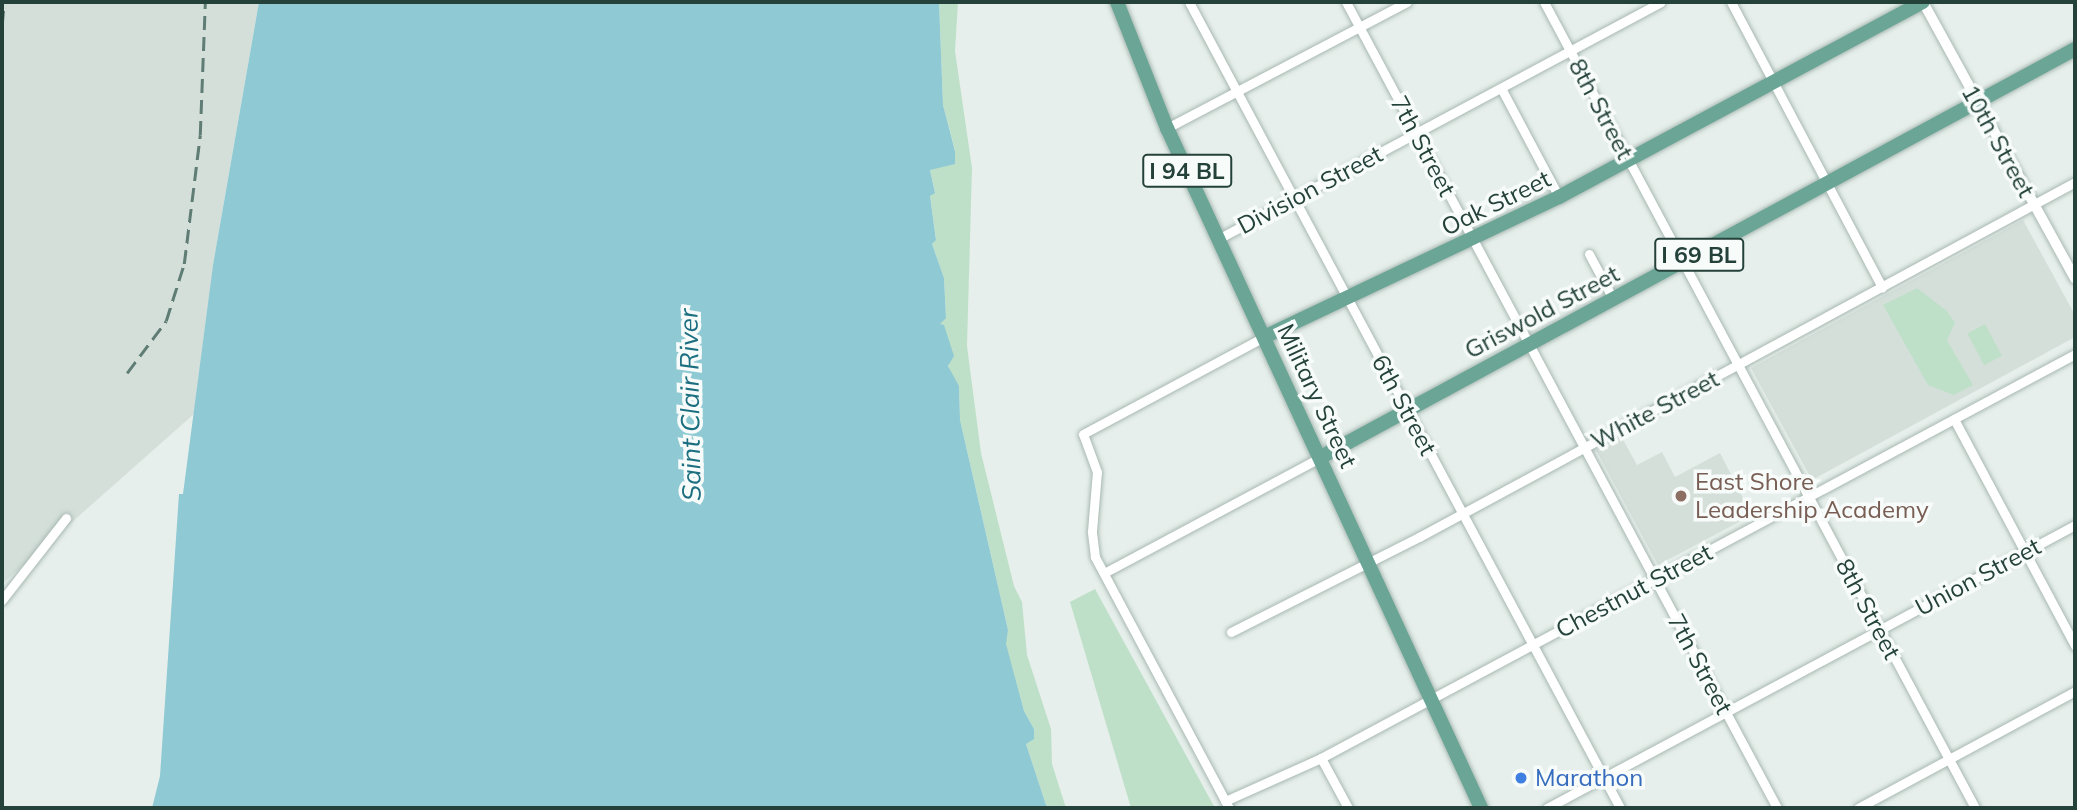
<!DOCTYPE html>
<html>
<head>
<meta charset="utf-8">
<style>
  body { margin:0 }
  #map { position:relative; width:2077px; height:810px; overflow:hidden; background:#e6efeb; font-family:Mulish,sans-serif }
  div>[style] { position:absolute }
  .built>* { inset:0; background:#d4dfda }
  .green>* { inset:0; background:#bfe0c8; transform-origin:0 0 }
  .water>* { inset:0; background:#8ec9d4 }
  .roads { filter:drop-shadow(0 0 2px #a8b8b2) drop-shadow(0 0 2px #a8b8b2) }
  .minor>* { height:9px; margin:-4.5px; padding:0 4.5px; transform-origin:4.5px; border-radius:4.5px; background:#fff }
  .tertiary>* { height:10px; margin:-5px; padding:0 5px; transform-origin:5px; border-radius:5px; background:#fff }
  .primary>* { height:14px; margin:-7px; padding:0 7px; transform-origin:7px; border-radius:7px; background:#6aa596 }
  .rail>* { height:2.5px; margin-top:-1.25px; transform-origin:0; background:repeating-linear-gradient(90deg,#5f7d75 0 14px,transparent 0 21px) }
  .dots>* { width:19px; height:19px; translate:-50% -50%; box-sizing:border-box; border:4px solid #f7fbf9; border-radius:50% }
  span { translate:-50% -50%; white-space:nowrap; text-align:center; line-height:1.15; -webkit-text-stroke:7px #f7fbf9; paint-order:stroke }
  .shield-label span { padding:2px 5px; background:#f7fbf9; border:2px solid; border-radius:5px; -webkit-text-stroke-width:0 }
  .shield-label { font-size:23px; color:#24423a; font-weight:700 }
  .street-label { font-size:24px; color:#24423a }
  .education-label { font-size:24px; color:#785e54 }
  .left { translate:0 -50%; text-align:left }
  .shop-label { font-size:24px; color:#366cbe }
  .water-label { font-size:26px; color:#1c6f80; font-style:italic }
  .frame { position:absolute; inset:0; border:4px solid #24423a; pointer-events:none }
</style>
</head>
<body>
<div id="map">
  <div class="built">
    <i style="clip-path:polygon(2px 2px,259px 2px,213px 265px,194px 414px,2px 584px)"></i>
    <i style="clip-path:polygon(2023px 220px,2075px 315px,2075px 337px,1812px 480px,1751px 368px)"></i>
    <i style="clip-path:polygon(1621px 436px,1637px 465px,1662px 452px,1675px 477px,1720px 453px,1752px 515px,1658px 565px,1596px 450px)"></i>
  </div>
  <div class="green">
    <i style="clip-path:polygon(939px 2px,958px 2px,955px 51px,972px 168px,967px 346px,981px 453px,1014px 586px,1022px 602px,1027px 655px,1051px 729px,1052px 764px,1066px 808px,1047px 808px,1026px 744px,1034px 729px,1024px 711px,1005px 644px,1008px 630px,960px 420px,959px 386px,951px 378px,940px 324px,946px 317px,944px 278px,932px 244px,936px 239px,930px 196px,935px 192px,930px 170px,953px 157px,955px 150px,943px 105px)"></i>
    <i style="clip-path:polygon(1917px 288px,1947px 311px,1955px 323px,1947px 340px,1973px 385px,1954px 395px,1928px 385px,1883px 305px)"></i>
    <i style="left:1985px;top:324px;width:36px;height:20px;rotate:62deg"></i>
    <i style="clip-path:polygon(1095px 589px,1215px 808px,1131px 808px,1070px 602px)"></i>
  </div>
  <div class="water">
    <i style="clip-path:polygon(259px 2px,939px 2px,943px 105px,955px 151px,955px 164px,930px 170px,935px 193px,930px 196px,936px 240px,932px 244px,944px 278px,946px 318px,940px 324px,944px 325px,954px 356px,948px 366px,959px 386px,960px 420px,1008px 630px,1006px 644px,1024px 711px,1034px 729px,1034px 739px,1026px 744px,1047px 808px,152px 808px,160px 776px,179px 494px,183px 494px,213px 265px)"></i>
  </div>
  <div class="roads">
    <div class="minor">
      <i style="left:1189px;top:2px;width:914px;rotate:61.86deg"></i>
      <i style="left:1346px;top:2px;width:914px;rotate:61.86deg"></i>
      <i style="left:1544px;top:2px;width:914px;rotate:61.86deg"></i>
      <i style="left:1731px;top:2px;width:323px;rotate:62.1deg"></i>
      <i style="left:1501px;top:88px;width:123px;rotate:62deg"></i>
      <i style="left:1167px;top:128px;width:271px;rotate:-27.7deg"></i>
      <i style="left:1218px;top:239px;width:502px;rotate:-28.15deg"></i>
      <i style="left:1589px;top:254px;width:51px;rotate:61.9deg"></i>
      <i style="left:1954px;top:419px;width:257px;rotate:61.9deg"></i>
      <i style="left:1104px;top:573px;width:246px;rotate:-28.1deg"></i>
      <i style="left:2px;top:600px;width:104px;rotate:-52deg"></i>
      <i style="left:1231px;top:632px;width:211px;rotate:-26.8deg"></i>
      <i style="left:1419px;top:537px;width:746px;rotate:-28.42deg"></i>
      <i style="left:1321px;top:758px;width:57px;rotate:61.6deg"></i>
      <i style="left:1225px;top:801px;width:105px;rotate:-24.1deg"></i>
      <i style="left:1321px;top:758px;width:855px;rotate:-28.18deg"></i>
      <i style="left:1229px;top:808px;width:285px;rotate:-118.1deg"></i>
      <i style="left:1095px;top:557px;width:26px;rotate:-97deg"></i>
      <i style="left:1092px;top:531px;width:59px;rotate:-85.2deg"></i>
      <i style="left:1097px;top:472px;width:40px;rotate:-110.2deg"></i>
      <i style="left:1083px;top:434px;width:205px;rotate:-28.2deg"></i>
      <i style="left:1547px;top:808px;width:599px;rotate:-28.19deg"></i>
      <i style="left:1858px;top:808px;width:247px;rotate:-28.3deg"></i>
    </div>
    <div class="tertiary">
      <i style="left:1923px;top:2px;width:316px;rotate:61.2deg"></i>
    </div>
    <div class="primary">
      <i style="left:1117px;top:2px;width:136px;rotate:68.4deg"></i>
      <i style="left:1167px;top:128px;width:749px;rotate:65.21deg"></i>
      <i style="left:1264px;top:337px;width:327px;rotate:-25.4deg"></i>
      <i style="left:1559px;top:197px;width:413px;rotate:-28.2deg"></i>
      <i style="left:1321px;top:457px;width:857px;rotate:-28.42deg"></i>
    </div>
  </div>
  <div class="rail">
    <i style="left:2px;top:25px;width:23px;rotate:-85deg"></i>
    <i style="left:127px;top:373px;width:65px;rotate:-53.1deg"></i>
    <i style="left:166px;top:321px;width:60px;rotate:-72.5deg"></i>
    <i style="left:184px;top:264px;width:130px;rotate:-82.9deg"></i>
    <i style="left:200px;top:135px;width:133px;rotate:-87.8deg"></i>
    <i style="left:2px;top:805px;width:3px;rotate:72deg"></i>
  </div>
  <div class="dots">
    <i style="left:1681px;top:496px;background:#8d6e63"></i>
    <i style="left:1521px;top:778px;background:#3f7fe0"></i>
  </div>
  <div class="shield-label">
    <span style="left:1187px;top:171px">I 94 BL</span>
    <span style="left:1699px;top:255px">I 69 BL</span>
  </div>
  <div class="street-label">
    <span style="left:1601px;top:109px;rotate:62deg">8th Street</span>
    <span style="left:1998px;top:141px;rotate:61deg">10th Street</span>
    <span style="left:1423px;top:146px;rotate:62deg">7th Street</span>
    <span style="left:1310px;top:190px;rotate:-28deg">Division Street</span>
    <span style="left:1496px;top:203px;rotate:-26deg">Oak Street</span>
    <span style="left:1542px;top:312px;rotate:-28deg">Griswold Street</span>
    <span style="left:1317px;top:396px;rotate:65deg">Military Street</span>
    <span style="left:1404px;top:405px;rotate:62deg">6th Street</span>
    <span style="left:1655px;top:410px;rotate:-28deg">White Street</span>
    <span style="left:1978px;top:577px;rotate:-28deg">Union Street</span>
    <span style="left:1634px;top:591px;rotate:-28deg">Chestnut Street</span>
    <span style="left:1868px;top:609px;rotate:62deg">8th Street</span>
    <span style="left:1700px;top:664px;rotate:62deg">7th Street</span>
  </div>
  <div class="education-label">
    <span class="left" style="left:1695px;top:496px">East Shore<br>Leadership Academy</span>
  </div>
  <div class="shop-label">
    <span class="left" style="left:1535px;top:778px">Marathon</span>
  </div>
  <div class="water-label">
    <span style="left:690px;top:405px;rotate:-91deg">Saint Clair River</span>
  </div>
  <div class="frame"></div>
</div>
</body>
</html>
